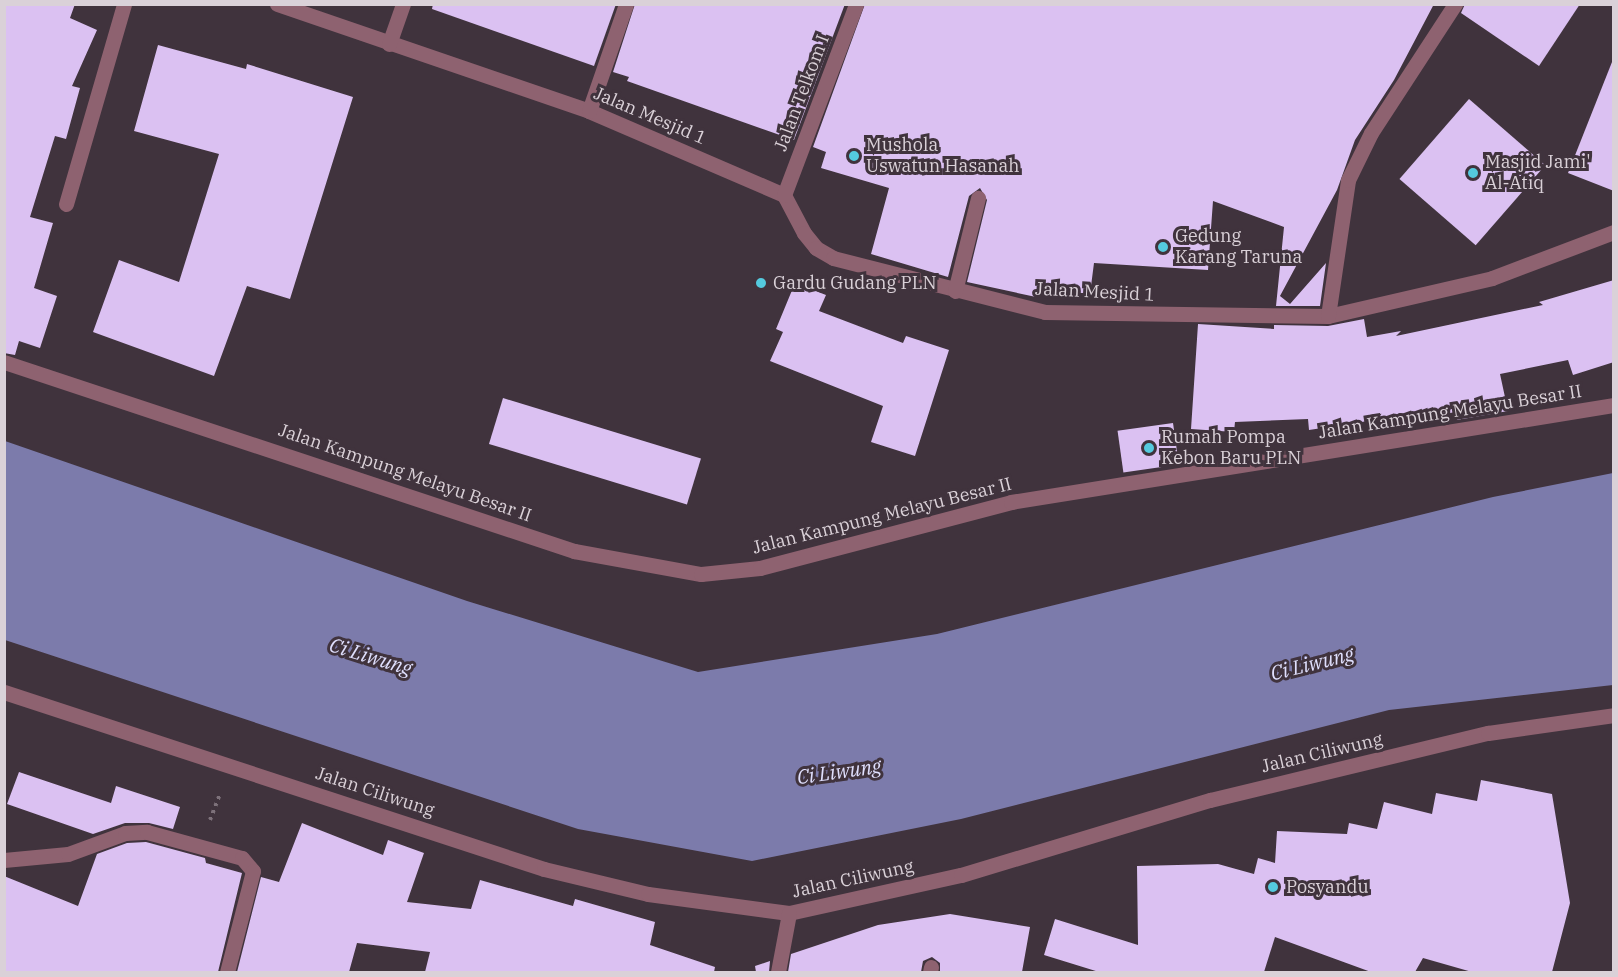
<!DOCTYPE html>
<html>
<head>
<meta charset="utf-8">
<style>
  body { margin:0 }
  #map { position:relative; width:1618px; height:977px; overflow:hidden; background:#40333d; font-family:"IBM Plex Serif",serif }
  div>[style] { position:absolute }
  .water>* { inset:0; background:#7c7bab }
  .building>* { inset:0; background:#dbc1f2; transform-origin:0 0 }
  .path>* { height:4px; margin-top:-2px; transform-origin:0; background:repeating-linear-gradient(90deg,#7d717a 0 3px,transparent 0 7.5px) }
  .minor>* { height:15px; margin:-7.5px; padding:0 7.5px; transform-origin:7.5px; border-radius:7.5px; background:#8e6270 }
  .dots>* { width:16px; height:16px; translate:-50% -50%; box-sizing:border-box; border:3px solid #40333d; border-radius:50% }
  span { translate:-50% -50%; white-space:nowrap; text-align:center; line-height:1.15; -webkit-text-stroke:6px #40333d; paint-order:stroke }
  .street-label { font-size:18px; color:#dad1d8 }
  .poi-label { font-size:18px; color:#dad1d8 }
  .left { translate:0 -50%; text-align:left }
  .water-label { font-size:20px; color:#e0e0fe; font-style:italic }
  .frame { position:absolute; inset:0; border:6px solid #dad1d8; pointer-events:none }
</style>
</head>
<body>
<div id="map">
  <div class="water">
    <i style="clip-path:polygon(5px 441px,467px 601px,698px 672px,937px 634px,1493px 497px,1613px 473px,1613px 685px,1389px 710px,961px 819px,752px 861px,578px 829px,5px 640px)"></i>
  </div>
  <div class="building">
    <i style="clip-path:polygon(4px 4px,75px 4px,70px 18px,97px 30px,72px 86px,80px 88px,66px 139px,55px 136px,30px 217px,53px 223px,34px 288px,57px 296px,40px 348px,19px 341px,15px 355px,4px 353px)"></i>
    <i style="clip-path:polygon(433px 4px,616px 4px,594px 66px,432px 9px)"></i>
    <i style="clip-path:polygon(635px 4px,845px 4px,794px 140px,627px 81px,629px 77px,613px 72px)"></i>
    <i style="clip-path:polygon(865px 4px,1434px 4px,1394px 80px,1355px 140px,1337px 190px,1280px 296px,1290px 304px,1326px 263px,1320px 306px,1276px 306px,1284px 227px,1213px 201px,1208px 270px,1094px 263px,1090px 294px,1038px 288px,1036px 297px,967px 282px,987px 200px,980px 188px,969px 196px,948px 277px,871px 254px,889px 188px,821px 168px,826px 152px,813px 147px)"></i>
    <i style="clip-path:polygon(1465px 4px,1580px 4px,1539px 66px,1461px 13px)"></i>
    <i style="clip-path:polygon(158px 45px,246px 69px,247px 64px,353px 97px,290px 299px,247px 286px,214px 376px,93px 332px,119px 260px,179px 282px,219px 154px,134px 131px)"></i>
    <i style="clip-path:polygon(1612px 62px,1614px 63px,1614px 191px,1568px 173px)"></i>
    <i style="left:1469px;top:99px;width:101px;height:106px;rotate:41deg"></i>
    <i style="clip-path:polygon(1614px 280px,1614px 362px,1573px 375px,1568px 360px,1500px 374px,1508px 411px,1457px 420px,1455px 412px,1389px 426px,1388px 418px,1309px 430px,1308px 419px,1235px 422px,1234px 432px,1191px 429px,1198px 324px,1274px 329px,1274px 325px,1328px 326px,1364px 319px,1367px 337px,1401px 331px,1396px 336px,1543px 305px,1539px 302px)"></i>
    <i style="clip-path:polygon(795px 283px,826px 295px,819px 311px,903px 343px,906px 336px,949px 350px,915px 456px,871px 442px,883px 406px,770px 361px,783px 332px,776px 329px)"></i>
    <i style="left:503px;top:398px;width:207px;height:48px;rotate:17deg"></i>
    <i style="left:1173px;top:423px;width:42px;height:56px;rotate:82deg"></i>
    <i style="clip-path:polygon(19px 772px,111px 803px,116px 786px,180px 807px,173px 829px,149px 823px,125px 823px,93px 834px,7px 804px)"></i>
    <i style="clip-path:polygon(1481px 780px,1552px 794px,1570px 903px,1552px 972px,1472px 972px,1423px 958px,1415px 972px,1371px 972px,1275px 937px,1264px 972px,1099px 972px,1044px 955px,1055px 919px,1138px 945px,1137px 866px,1218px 864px,1254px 874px,1258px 858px,1275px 863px,1277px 831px,1347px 834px,1349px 823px,1377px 829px,1384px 802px,1432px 814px,1436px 793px,1477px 801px)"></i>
    <i style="clip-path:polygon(302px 823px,383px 855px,388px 840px,424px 853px,407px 902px,471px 909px,480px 880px,573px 906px,575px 899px,655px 922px,650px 945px,715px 967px,714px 972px,425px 972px,430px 952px,357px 943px,349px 972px,237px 972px,261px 877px,279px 882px)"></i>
    <i style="clip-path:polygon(146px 842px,205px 858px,206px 863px,242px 873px,218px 972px,4px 972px,4px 876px,78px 906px,97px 854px,127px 843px)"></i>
    <i style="clip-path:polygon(950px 914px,1030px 927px,1022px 972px,940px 972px,940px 963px,932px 957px,923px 961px,921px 972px,788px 972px,791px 954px,878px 925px)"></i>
    <i style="clip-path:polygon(770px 961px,769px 972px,756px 972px,755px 966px)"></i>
  </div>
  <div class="path">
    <i style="left:210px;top:820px;width:28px;rotate:-69deg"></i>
  </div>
  <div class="minor">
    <i style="left:277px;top:4px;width:330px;rotate:18.9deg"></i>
    <i style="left:589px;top:111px;width:212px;rotate:23.3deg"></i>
    <i style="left:784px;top:195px;width:43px;rotate:62.2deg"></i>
    <i style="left:804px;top:233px;width:19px;rotate:51deg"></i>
    <i style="left:816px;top:248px;width:20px;rotate:30deg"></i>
    <i style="left:833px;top:258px;width:219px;rotate:14.3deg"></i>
    <i style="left:1045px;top:312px;width:283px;rotate:0.8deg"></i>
    <i style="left:1328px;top:316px;width:168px;rotate:-13deg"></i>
    <i style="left:1492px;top:278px;width:130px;rotate:-20.7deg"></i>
    <i style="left:389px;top:44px;width:42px;rotate:-70.7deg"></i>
    <i style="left:589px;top:111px;width:113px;rotate:-70.9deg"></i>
    <i style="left:784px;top:195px;width:204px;rotate:-69.3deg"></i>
    <i style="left:66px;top:204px;width:208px;rotate:-73.8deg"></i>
    <i style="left:955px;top:291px;width:96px;rotate:-76.1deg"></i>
    <i style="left:1328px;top:316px;width:137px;rotate:-81.6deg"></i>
    <i style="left:1348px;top:180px;width:52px;rotate:-63.9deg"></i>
    <i style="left:1371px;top:133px;width:154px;rotate:-56.9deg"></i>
    <i style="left:4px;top:362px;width:601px;rotate:18.34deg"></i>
    <i style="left:574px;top:551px;width:129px;rotate:10.3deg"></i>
    <i style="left:701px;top:574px;width:59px;rotate:-5.8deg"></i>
    <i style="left:760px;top:568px;width:260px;rotate:-14.7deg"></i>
    <i style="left:1011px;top:502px;width:611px;rotate:-9.14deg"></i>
    <i style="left:4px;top:692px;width:568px;rotate:18.15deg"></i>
    <i style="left:544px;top:869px;width:107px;rotate:13.5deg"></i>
    <i style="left:648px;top:894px;width:142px;rotate:7.7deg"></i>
    <i style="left:789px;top:913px;width:176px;rotate:-12.5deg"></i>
    <i style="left:961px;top:875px;width:260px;rotate:-16.8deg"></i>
    <i style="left:1210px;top:800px;width:286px;rotate:-13.6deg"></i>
    <i style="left:1488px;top:733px;width:127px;rotate:-8.1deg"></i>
    <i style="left:4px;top:860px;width:64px;rotate:-5.4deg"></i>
    <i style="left:68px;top:854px;width:61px;rotate:-20.2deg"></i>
    <i style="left:125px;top:833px;width:22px;rotate:-3deg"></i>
    <i style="left:147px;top:832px;width:98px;rotate:15.3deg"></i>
    <i style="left:242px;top:858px;width:17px;rotate:50deg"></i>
    <i style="left:253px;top:871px;width:104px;rotate:104.4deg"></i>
    <i style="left:778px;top:972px;width:60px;rotate:-79.4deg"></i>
    <i style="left:930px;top:972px;width:5px;rotate:-79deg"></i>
  </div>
  <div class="dots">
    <i style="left:854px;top:156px;background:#54cade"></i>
    <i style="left:1473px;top:173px;background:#54cade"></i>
    <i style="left:1163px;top:247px;background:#54cade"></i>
    <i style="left:761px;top:283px;background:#54cade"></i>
    <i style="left:1149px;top:448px;background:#54cade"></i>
    <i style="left:1273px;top:887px;background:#54cade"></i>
  </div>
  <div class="street-label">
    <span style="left:802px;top:93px;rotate:-69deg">Jalan Telkom I</span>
    <span style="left:650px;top:116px;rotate:23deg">Jalan Mesjid 1</span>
    <span style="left:1095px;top:292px;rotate:3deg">Jalan Mesjid 1</span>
    <span style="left:1450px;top:412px;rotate:-9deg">Jalan Kampung Melayu Besar II</span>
    <span style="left:405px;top:473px;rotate:19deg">Jalan Kampung Melayu Besar II</span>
    <span style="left:882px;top:516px;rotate:-14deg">Jalan Kampung Melayu Besar II</span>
    <span style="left:1322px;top:753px;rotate:-13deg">Jalan Ciliwung</span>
    <span style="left:375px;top:792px;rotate:18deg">Jalan Ciliwung</span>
    <span style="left:853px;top:879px;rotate:-12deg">Jalan Ciliwung</span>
  </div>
  <div class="poi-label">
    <span class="left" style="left:866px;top:156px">Mushola<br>Uswatun Hasanah</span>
    <span class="left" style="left:1485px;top:173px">Masjid Jami'<br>Al-Atiq</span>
    <span class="left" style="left:1175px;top:247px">Gedung<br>Karang Taruna</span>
    <span class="left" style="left:773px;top:283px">Gardu Gudang PLN</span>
    <span class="left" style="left:1161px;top:448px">Rumah Pompa<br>Kebon Baru PLN</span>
    <span class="left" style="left:1286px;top:887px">Posyandu</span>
  </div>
  <div class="water-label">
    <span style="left:371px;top:656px;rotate:17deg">Ci Liwung</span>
    <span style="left:1312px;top:663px;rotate:-14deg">Ci Liwung</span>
    <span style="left:839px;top:771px;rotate:-8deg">Ci Liwung</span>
  </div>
  <div class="frame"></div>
</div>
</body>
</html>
